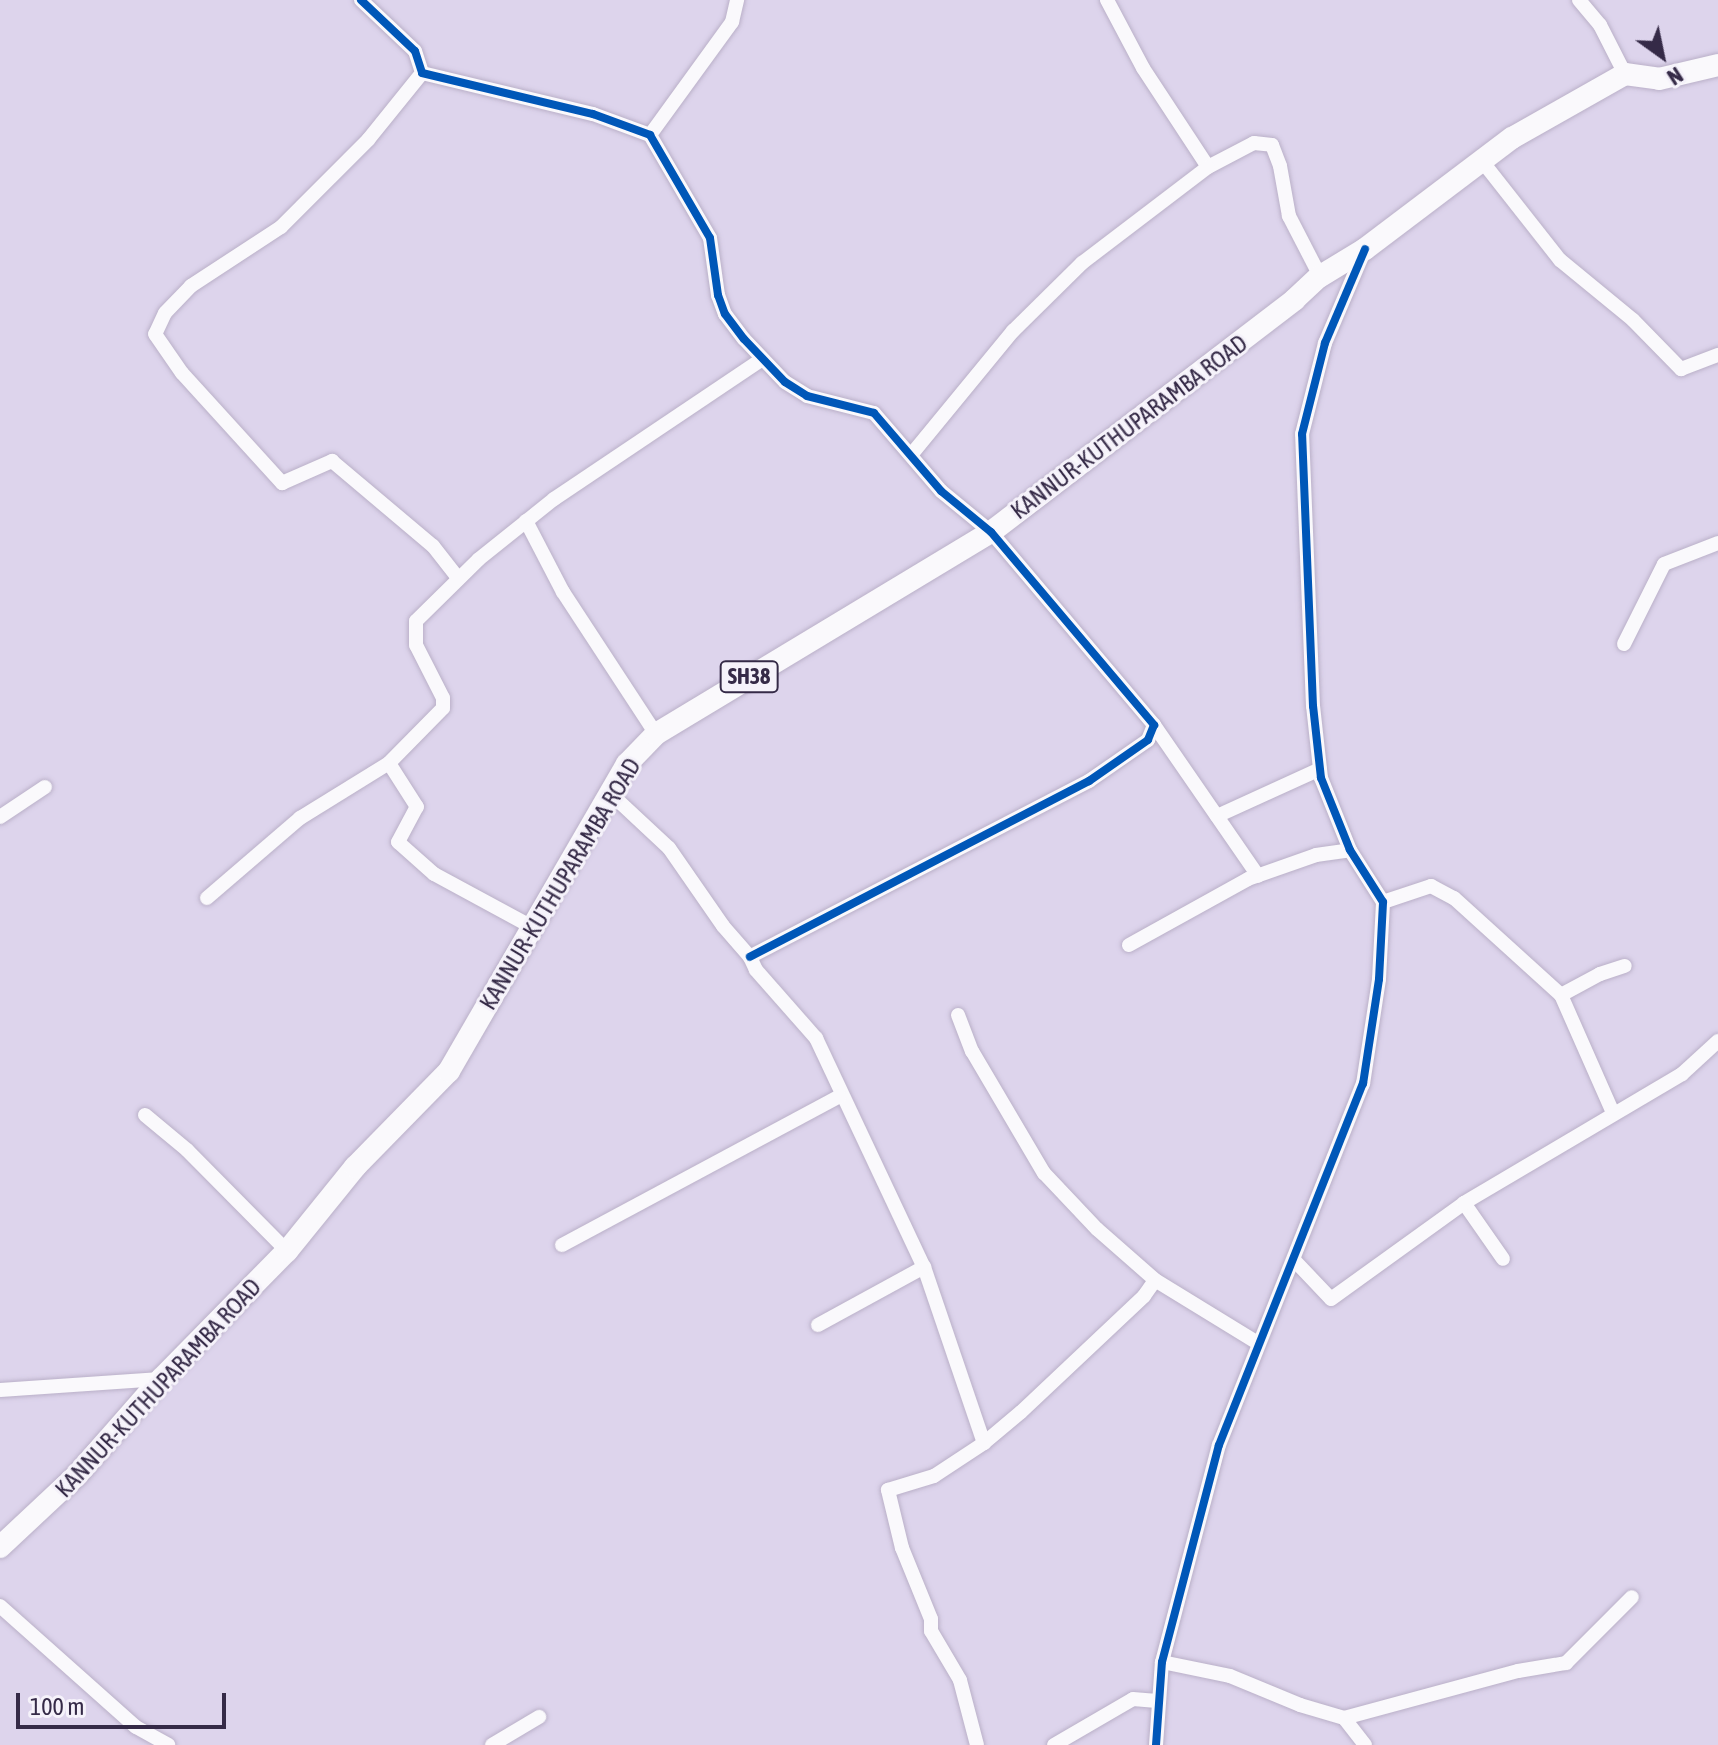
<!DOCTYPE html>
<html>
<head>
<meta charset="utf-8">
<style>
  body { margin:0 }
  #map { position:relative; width:1718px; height:1745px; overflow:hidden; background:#ddd4ec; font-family:"Asap Condensed",sans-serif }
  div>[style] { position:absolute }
  .roads { filter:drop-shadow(0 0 2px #bab0c8) drop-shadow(0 0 2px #bab0c8) }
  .street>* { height:14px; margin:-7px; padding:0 7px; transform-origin:7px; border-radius:7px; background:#faf9fc }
  .primary>* { height:22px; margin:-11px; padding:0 11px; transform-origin:11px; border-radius:11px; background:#faf9fc }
  .cycleway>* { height:8px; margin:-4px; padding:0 4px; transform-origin:4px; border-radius:4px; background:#0057b8 }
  span { translate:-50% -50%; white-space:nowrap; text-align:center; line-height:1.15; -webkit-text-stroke:6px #f5f2fa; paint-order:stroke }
  .shield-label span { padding:2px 6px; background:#f5f2fa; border:2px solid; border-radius:6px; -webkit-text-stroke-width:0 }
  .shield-label { font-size:22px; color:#352a47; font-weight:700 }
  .street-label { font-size:24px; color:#352a47 }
  .north { position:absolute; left:1622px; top:16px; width:80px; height:80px; -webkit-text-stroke:6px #f5f2fa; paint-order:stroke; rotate:147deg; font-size:22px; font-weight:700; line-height:32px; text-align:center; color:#352a47 }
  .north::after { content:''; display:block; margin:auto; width:28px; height:36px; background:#352a47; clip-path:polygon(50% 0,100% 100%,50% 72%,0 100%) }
  .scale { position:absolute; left:16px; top:1693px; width:210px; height:36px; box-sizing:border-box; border:4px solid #352a47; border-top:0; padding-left:10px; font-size:24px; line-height:28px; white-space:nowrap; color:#352a47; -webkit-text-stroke:6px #f5f2fa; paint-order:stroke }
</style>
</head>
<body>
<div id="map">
  <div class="roads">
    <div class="street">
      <i style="left:361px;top:0;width:74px;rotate:43.4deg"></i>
      <i style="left:415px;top:51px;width:23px;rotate:72deg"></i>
      <i style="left:422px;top:73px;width:176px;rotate:13.5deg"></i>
      <i style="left:593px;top:114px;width:61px;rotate:20.2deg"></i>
      <i style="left:650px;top:135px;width:119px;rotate:59.8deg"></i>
      <i style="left:710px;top:238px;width:58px;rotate:82deg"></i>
      <i style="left:718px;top:295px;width:20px;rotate:70deg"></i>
      <i style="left:725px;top:314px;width:31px;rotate:53deg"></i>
      <i style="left:744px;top:339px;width:59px;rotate:46.4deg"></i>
      <i style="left:785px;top:382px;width:26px;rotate:32deg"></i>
      <i style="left:807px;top:396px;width:69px;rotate:14.2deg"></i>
      <i style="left:874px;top:413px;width:103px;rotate:49.3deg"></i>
      <i style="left:941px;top:491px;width:65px;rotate:39.4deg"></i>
      <i style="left:991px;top:532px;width:253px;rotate:49.8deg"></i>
      <i style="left:1154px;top:725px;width:16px;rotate:112deg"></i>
      <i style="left:1148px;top:740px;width:72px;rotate:145.2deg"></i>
      <i style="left:1089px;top:781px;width:382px;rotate:152.6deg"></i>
      <i style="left:1107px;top:0;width:77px;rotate:62.1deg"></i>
      <i style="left:1143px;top:68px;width:118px;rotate:56.7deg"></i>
      <i style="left:1208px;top:167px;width:52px;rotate:-27.6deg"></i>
      <i style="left:1254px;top:143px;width:18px;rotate:6deg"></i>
      <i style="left:1272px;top:145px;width:22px;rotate:69deg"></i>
      <i style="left:1280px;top:166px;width:51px;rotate:79.8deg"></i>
      <i style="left:1289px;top:216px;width:68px;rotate:62.7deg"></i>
      <i style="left:1579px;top:0;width:33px;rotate:50deg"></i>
      <i style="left:1600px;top:25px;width:55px;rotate:63deg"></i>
      <i style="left:422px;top:73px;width:86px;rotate:128.9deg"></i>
      <i style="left:368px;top:140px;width:123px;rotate:135deg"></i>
      <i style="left:281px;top:227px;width:108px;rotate:146.8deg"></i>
      <i style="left:191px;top:286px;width:37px;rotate:134deg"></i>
      <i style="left:165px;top:313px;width:23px;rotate:115deg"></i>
      <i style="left:155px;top:334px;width:47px;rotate:55.3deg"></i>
      <i style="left:182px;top:373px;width:149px;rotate:47.7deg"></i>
      <i style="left:282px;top:483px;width:55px;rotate:-23.7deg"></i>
      <i style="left:332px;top:461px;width:132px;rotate:40.1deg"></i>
      <i style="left:433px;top:546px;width:41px;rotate:52deg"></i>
      <i style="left:650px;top:135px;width:140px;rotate:-54deg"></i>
      <i style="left:732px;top:22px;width:23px;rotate:-77deg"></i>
      <i style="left:1482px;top:161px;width:126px;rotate:51.8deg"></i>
      <i style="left:1560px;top:260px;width:94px;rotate:39.4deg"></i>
      <i style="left:1633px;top:320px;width:69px;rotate:45.6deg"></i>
      <i style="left:1681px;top:369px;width:40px;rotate:-21deg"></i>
      <i style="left:911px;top:455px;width:161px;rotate:-50.6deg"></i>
      <i style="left:1013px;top:331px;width:97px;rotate:-44.6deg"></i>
      <i style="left:1082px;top:263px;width:158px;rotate:-37.3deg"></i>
      <i style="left:526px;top:521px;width:80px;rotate:62.5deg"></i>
      <i style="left:563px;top:592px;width:170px;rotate:56.8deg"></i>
      <i style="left:1624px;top:644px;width:89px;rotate:-63.4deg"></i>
      <i style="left:1664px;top:564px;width:58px;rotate:-21.3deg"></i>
      <i style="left:1154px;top:725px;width:183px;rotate:55.4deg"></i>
      <i style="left:611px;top:794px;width:79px;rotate:43deg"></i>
      <i style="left:669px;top:848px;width:95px;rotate:55.3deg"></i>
      <i style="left:723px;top:926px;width:41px;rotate:48.9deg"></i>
      <i style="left:750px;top:957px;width:14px;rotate:65deg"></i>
      <i style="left:756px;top:970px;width:91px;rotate:48.6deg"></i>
      <i style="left:816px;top:1038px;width:253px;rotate:64.8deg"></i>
      <i style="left:924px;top:1267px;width:186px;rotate:71.2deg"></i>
      <i style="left:1217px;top:816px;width:113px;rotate:-24.5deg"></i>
      <i style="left:0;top:817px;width:54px;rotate:-33.7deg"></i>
      <i style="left:207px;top:898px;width:123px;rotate:-40.7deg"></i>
      <i style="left:300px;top:818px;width:105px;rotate:-31.7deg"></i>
      <i style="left:1383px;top:902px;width:51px;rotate:-18.4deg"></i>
      <i style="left:1431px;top:886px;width:26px;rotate:28deg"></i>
      <i style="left:1454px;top:898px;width:144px;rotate:42.2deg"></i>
      <i style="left:1561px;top:995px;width:129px;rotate:66.2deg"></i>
      <i style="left:532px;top:927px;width:111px;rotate:-151.6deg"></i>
      <i style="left:434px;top:874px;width:48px;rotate:-138.4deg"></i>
      <i style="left:398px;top:842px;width:40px;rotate:-62deg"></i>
      <i style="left:417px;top:807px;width:52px;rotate:-122.5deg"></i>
      <i style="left:389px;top:763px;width:77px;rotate:-45.5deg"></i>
      <i style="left:443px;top:708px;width:10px;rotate:-90deg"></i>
      <i style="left:443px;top:698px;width:59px;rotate:-117deg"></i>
      <i style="left:416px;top:645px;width:24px;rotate:-90deg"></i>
      <i style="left:416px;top:621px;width:88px;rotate:-44.5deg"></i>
      <i style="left:479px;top:559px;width:96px;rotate:-38.7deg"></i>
      <i style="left:554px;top:499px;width:251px;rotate:-33.9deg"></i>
      <i style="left:1129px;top:945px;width:136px;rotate:-29deg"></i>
      <i style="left:1248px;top:879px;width:72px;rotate:-19.4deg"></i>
      <i style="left:1316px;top:855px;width:34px;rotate:-8deg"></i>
      <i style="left:1561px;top:995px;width:44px;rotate:-28.3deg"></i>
      <i style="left:1600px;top:974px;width:26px;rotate:-18deg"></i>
      <i style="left:958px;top:1015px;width:39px;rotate:69deg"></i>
      <i style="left:972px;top:1051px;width:142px;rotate:59.5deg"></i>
      <i style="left:1044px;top:1173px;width:77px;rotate:46.6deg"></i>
      <i style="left:1097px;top:1229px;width:77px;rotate:41.3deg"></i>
      <i style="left:1155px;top:1280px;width:121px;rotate:31.5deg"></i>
      <i style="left:145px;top:1115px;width:55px;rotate:39.8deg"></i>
      <i style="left:187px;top:1150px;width:142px;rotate:45.3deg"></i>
      <i style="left:1464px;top:1203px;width:68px;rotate:55.1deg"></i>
      <i style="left:562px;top:1245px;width:315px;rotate:-28.2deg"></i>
      <i style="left:1295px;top:1261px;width:52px;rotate:46.5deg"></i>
      <i style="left:1331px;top:1299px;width:164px;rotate:-35.8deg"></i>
      <i style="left:1464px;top:1203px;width:253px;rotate:-30.6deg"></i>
      <i style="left:1682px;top:1074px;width:49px;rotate:-42.5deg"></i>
      <i style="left:818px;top:1325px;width:121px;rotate:-28.7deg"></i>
      <i style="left:0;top:1390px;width:161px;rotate:-3.9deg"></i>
      <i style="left:0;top:1606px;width:182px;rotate:41.7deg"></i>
      <i style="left:136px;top:1727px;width:37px;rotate:29deg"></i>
      <i style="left:1162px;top:1662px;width:69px;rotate:11.6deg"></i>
      <i style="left:1230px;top:1676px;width:76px;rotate:22.5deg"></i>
      <i style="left:1300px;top:1705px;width:46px;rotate:16.5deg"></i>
      <i style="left:1344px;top:1718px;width:180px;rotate:-15.1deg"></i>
      <i style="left:1518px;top:1671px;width:49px;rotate:-9.5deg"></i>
      <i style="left:1566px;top:1663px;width:93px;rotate:-45deg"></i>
      <i style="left:1344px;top:1718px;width:34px;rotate:52deg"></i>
      <i style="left:492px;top:1745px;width:55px;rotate:-30.8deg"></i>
      <i style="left:977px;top:1745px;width:67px;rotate:-104.7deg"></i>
      <i style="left:960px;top:1680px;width:57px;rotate:-120.6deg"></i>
      <i style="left:931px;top:1631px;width:12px;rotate:-90deg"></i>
      <i style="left:931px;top:1619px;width:77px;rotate:-112.2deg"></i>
      <i style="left:902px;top:1548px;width:60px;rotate:-103.6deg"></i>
      <i style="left:888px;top:1490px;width:48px;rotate:-16.9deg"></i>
      <i style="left:934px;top:1476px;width:60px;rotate:-33.4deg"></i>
      <i style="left:984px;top:1443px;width:48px;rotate:-40deg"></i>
      <i style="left:1021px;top:1412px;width:169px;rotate:-43.3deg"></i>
      <i style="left:1144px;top:1296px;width:19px;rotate:-55deg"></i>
      <i style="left:1054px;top:1745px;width:91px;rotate:-30.2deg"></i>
      <i style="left:1133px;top:1699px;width:24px;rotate:5deg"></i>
      <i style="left:1156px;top:1745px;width:83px;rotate:-85.9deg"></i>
      <i style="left:1162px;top:1662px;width:224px;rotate:-75.3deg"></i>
      <i style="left:1219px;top:1445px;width:389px;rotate:-68.3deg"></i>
      <i style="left:1363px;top:1084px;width:106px;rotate:-81.3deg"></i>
      <i style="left:1379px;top:979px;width:77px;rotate:-87deg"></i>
      <i style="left:1383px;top:902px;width:62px;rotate:-122.4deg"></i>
      <i style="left:1350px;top:850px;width:78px;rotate:-111.9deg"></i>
      <i style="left:1321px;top:778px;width:72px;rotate:-96.3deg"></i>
      <i style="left:1313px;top:706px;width:272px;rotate:-92.3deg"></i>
      <i style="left:1302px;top:434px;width:94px;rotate:-75.8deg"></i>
      <i style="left:1325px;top:343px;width:102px;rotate:-66.9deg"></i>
    </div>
    <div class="primary">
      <i style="left:0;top:1547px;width:105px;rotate:-43.1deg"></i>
      <i style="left:77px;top:1475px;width:128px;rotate:-48.8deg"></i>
      <i style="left:161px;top:1379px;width:180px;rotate:-45.5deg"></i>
      <i style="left:287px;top:1251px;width:108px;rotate:-51deg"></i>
      <i style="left:355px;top:1167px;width:134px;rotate:-45.6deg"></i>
      <i style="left:449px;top:1071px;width:355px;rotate:-59.9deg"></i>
      <i style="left:627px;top:764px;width:42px;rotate:-46deg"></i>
      <i style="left:656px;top:734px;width:391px;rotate:-31.1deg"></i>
      <i style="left:991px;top:532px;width:382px;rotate:-37.4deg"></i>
      <i style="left:1294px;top:300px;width:34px;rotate:-43deg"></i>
      <i style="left:1319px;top:277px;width:54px;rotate:-31.3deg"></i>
      <i style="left:1365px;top:249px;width:184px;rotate:-37.1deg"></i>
      <i style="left:1512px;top:138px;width:130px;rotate:-29.5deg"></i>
      <i style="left:1625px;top:74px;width:34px;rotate:8deg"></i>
      <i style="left:1659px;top:79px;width:61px;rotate:-13.3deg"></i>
    </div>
  </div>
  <div class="cycleway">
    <i style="left:361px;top:0;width:74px;rotate:43.4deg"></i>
    <i style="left:415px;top:51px;width:23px;rotate:72deg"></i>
    <i style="left:422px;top:73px;width:176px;rotate:13.5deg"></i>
    <i style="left:593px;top:114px;width:61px;rotate:20.2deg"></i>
    <i style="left:650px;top:135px;width:119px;rotate:59.8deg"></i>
    <i style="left:710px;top:238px;width:58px;rotate:82deg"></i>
    <i style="left:718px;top:295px;width:20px;rotate:70deg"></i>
    <i style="left:725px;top:314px;width:31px;rotate:53deg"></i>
    <i style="left:744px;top:339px;width:59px;rotate:46.4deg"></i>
    <i style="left:785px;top:382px;width:26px;rotate:32deg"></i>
    <i style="left:807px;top:396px;width:69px;rotate:14.2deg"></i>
    <i style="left:874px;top:413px;width:103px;rotate:49.3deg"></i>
    <i style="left:941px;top:491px;width:65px;rotate:39.4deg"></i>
    <i style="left:991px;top:532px;width:253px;rotate:49.8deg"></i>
    <i style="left:1154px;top:725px;width:16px;rotate:112deg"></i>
    <i style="left:1148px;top:740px;width:72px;rotate:145.2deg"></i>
    <i style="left:1089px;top:781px;width:382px;rotate:152.6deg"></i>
    <i style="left:1156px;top:1745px;width:83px;rotate:-85.9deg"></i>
    <i style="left:1162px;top:1662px;width:224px;rotate:-75.3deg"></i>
    <i style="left:1219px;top:1445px;width:389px;rotate:-68.3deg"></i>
    <i style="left:1363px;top:1084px;width:106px;rotate:-81.3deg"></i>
    <i style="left:1379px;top:979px;width:77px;rotate:-87deg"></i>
    <i style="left:1383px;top:902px;width:62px;rotate:-122.4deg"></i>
    <i style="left:1350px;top:850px;width:78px;rotate:-111.9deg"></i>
    <i style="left:1321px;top:778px;width:72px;rotate:-96.3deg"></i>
    <i style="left:1313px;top:706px;width:272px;rotate:-92.3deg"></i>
    <i style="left:1302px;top:434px;width:94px;rotate:-75.8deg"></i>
    <i style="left:1325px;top:343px;width:102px;rotate:-66.9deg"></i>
  </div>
  <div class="shield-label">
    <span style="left:749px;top:677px">SH38</span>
  </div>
  <div class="street-label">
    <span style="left:1129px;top:427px;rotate:-37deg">KANNUR-KUTHUPARAMBA ROAD</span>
    <span style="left:560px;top:884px;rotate:-59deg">KANNUR-KUTHUPARAMBA ROAD</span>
    <span style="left:158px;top:1388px;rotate:-47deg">KANNUR-KUTHUPARAMBA ROAD</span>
  </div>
  <div class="north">N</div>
  <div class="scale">100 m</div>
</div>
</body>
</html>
